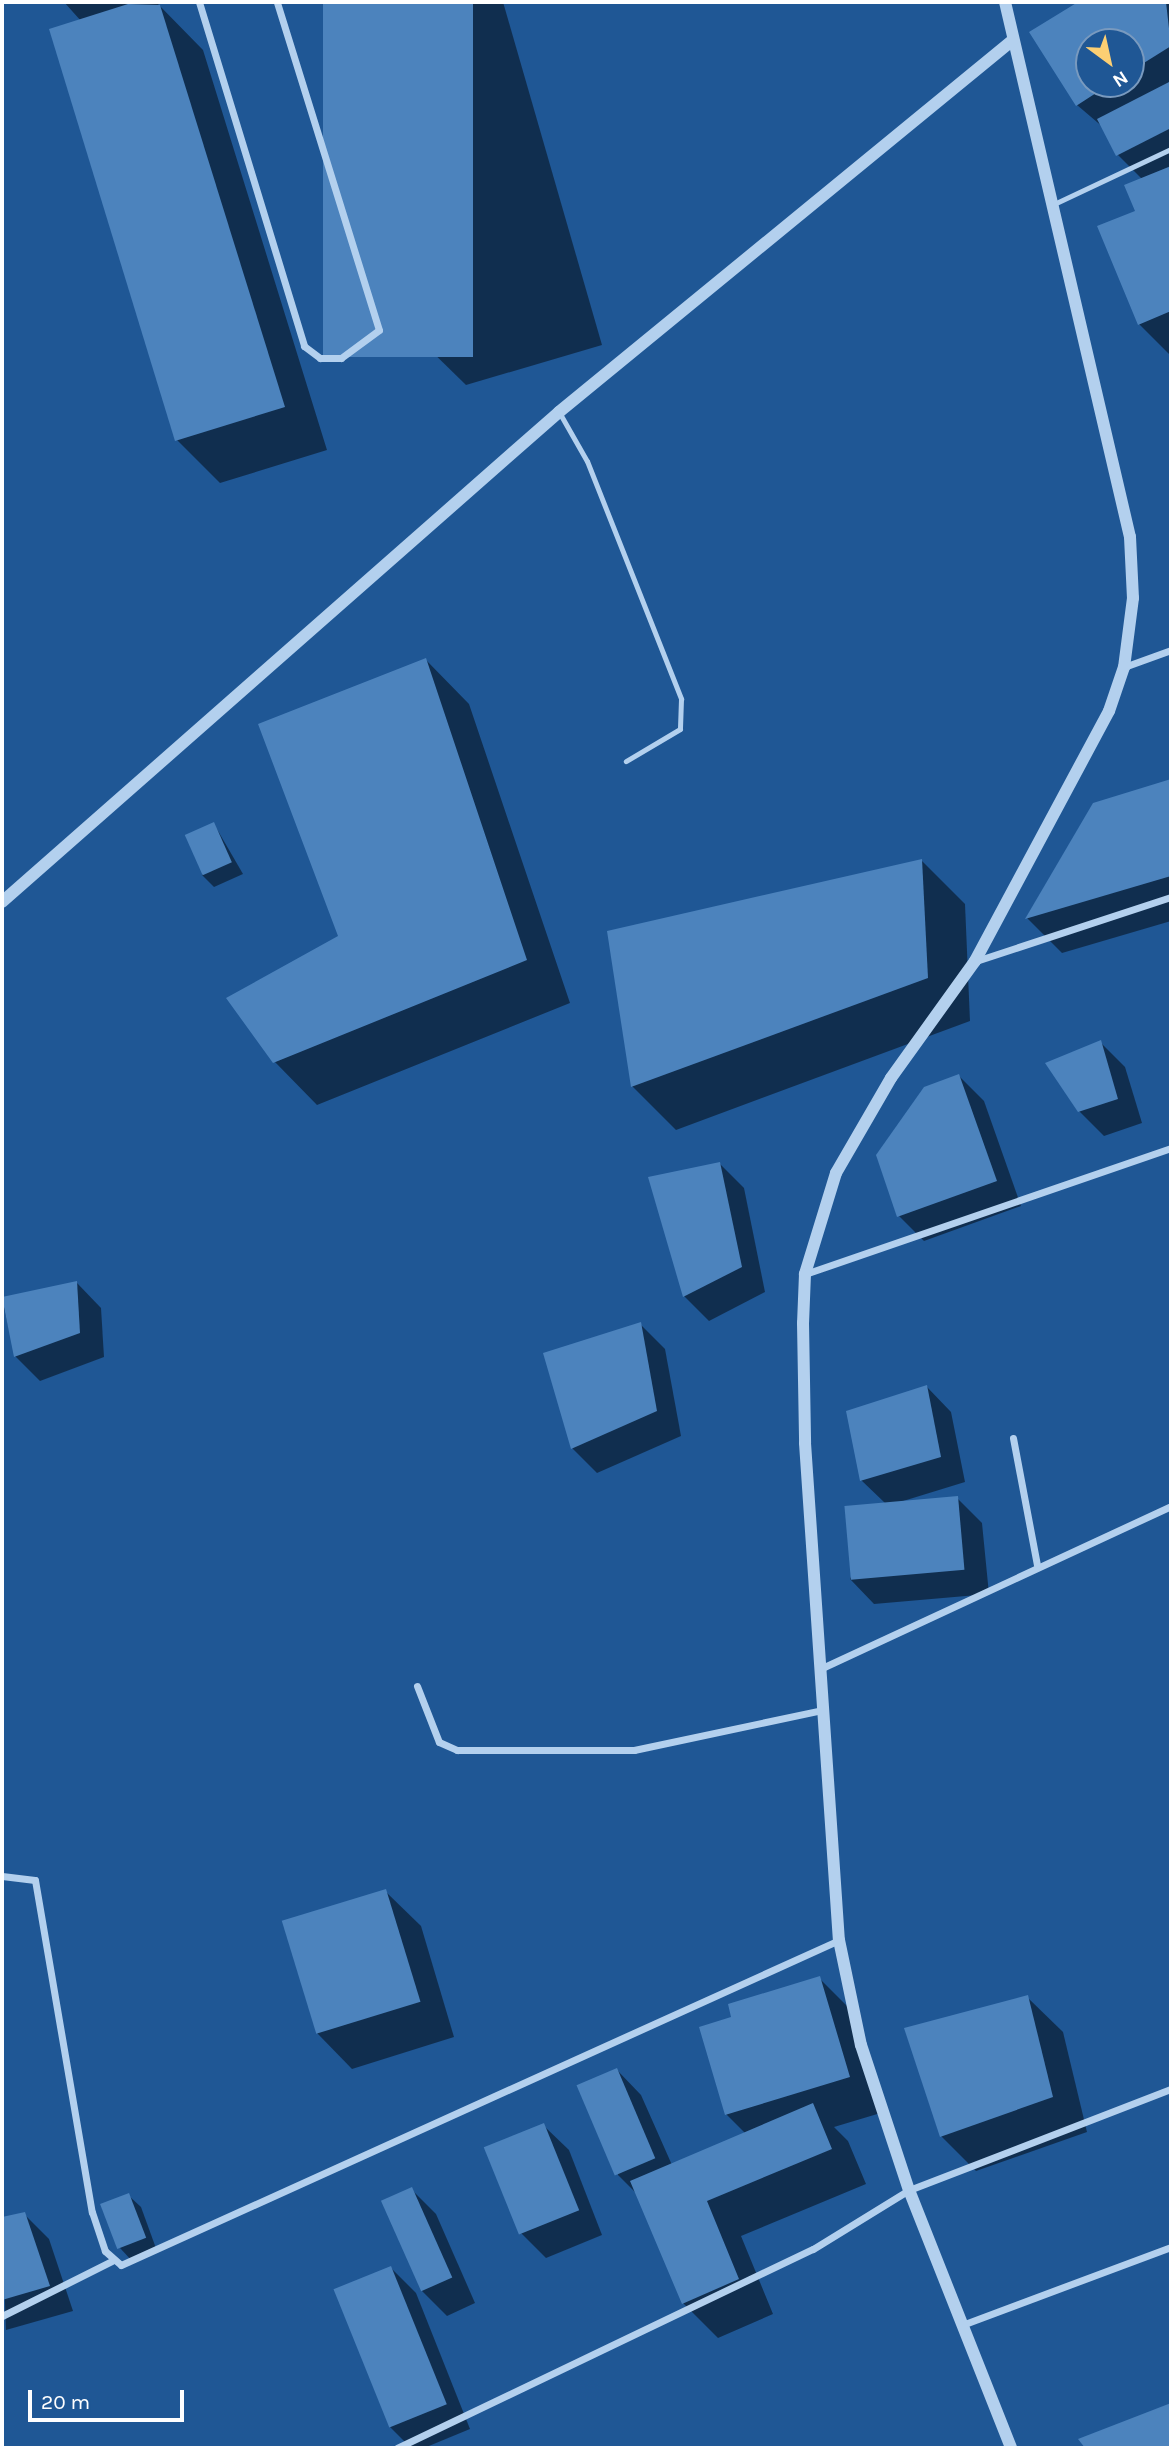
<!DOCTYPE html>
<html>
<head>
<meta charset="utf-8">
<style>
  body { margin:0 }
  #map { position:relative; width:1173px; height:2450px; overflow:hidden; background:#1f5795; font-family:Karla,sans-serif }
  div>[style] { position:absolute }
  .shadow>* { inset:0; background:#0007 }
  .building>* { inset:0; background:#4c83bd; transform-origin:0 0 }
  .service>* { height:5px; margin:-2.5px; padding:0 2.5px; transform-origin:2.5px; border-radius:2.5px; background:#b3d0ee }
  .minor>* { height:7px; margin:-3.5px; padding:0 3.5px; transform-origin:3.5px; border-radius:3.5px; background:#b3d0ee }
  .tertiary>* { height:12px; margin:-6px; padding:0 6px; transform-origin:6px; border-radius:6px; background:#b3d0ee }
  span { translate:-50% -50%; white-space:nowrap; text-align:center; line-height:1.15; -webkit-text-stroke:5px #1f5795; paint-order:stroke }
  .frame { position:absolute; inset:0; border:4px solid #fff; pointer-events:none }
  .north { position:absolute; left:1075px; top:28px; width:70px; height:70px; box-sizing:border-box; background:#1f5795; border:2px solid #799abf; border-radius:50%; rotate:147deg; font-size:19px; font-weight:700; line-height:28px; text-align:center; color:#fff }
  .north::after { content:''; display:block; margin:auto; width:24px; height:32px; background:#fccf73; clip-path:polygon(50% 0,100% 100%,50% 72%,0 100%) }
  .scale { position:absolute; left:28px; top:2390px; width:156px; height:32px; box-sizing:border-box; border:4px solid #fff; border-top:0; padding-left:9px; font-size:21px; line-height:24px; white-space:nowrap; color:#fff; -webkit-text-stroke:5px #1f5795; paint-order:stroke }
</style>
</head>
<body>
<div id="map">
  <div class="shadow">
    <i style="clip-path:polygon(64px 2px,156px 2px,203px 50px,327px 450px,220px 483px,177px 440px,81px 21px)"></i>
    <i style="clip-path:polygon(325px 2px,503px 2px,602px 345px,466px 385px,422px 342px)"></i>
    <i style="clip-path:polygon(evenodd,1081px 2px,1171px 2px,1171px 356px,1139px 324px,1137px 212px,1143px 180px,1118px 155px,1104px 128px,1077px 105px,1031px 33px,1081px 2px,1089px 42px,1131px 42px,1131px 84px,1089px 84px,1089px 42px)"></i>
    <i style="clip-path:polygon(426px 660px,469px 704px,570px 1003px,317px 1105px,274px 1061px,340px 936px)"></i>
    <i style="clip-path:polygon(1171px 781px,1171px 921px,1062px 953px,1027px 918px,1094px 804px)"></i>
    <i style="clip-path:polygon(214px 824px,243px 874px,214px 887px,202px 875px)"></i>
    <i style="clip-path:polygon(922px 861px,965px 904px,970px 1021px,676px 1130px,632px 1086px)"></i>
    <i style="clip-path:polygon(1100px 1042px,1125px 1067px,1142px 1123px,1104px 1136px,1079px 1111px)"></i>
    <i style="clip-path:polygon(959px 1076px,984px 1101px,1021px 1206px,924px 1241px,899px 1216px,877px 1156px)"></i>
    <i style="clip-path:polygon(720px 1164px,744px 1188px,765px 1292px,709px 1321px,684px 1296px)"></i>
    <i style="clip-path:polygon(77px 1283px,101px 1308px,104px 1357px,40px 1381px,15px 1356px,2px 1299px)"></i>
    <i style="clip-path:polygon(640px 1324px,665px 1349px,681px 1436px,597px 1473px,572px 1448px)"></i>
    <i style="clip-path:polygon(927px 1387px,951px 1412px,965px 1482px,900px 1502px,957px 1498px,982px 1523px,989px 1594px,874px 1604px,850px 1579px,885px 1503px,861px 1480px)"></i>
    <i style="clip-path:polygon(385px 1891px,421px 1926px,454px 2037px,352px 2069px,317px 2033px)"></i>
    <i style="clip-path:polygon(819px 1978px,855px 2014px,884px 2112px,834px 2127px,848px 2141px,866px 2184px,741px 2236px,773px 2314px,718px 2338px,683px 2303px,638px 2195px,618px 2175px,617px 2070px,641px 2095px,672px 2165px,746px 2134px,726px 2114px,733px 2019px)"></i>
    <i style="clip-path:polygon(1027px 1997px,1063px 2032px,1087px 2132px,976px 2171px,941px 2136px)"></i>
    <i style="clip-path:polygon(544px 2126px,569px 2150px,602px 2235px,546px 2258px,521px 2233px)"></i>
    <i style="clip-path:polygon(411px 2189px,436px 2214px,475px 2303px,447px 2316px,422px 2291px)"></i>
    <i style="clip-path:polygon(128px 2195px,141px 2207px,157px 2251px,132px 2261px,120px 2248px)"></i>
    <i style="clip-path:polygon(24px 2214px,49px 2239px,73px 2311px,6px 2330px,2px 2219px)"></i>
    <i style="clip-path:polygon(391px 2268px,416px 2293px,470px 2429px,424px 2448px,411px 2448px,390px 2427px)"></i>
    <i style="clip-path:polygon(1171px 2405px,1171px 2448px,1087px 2448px,1081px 2440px)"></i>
  </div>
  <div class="building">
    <i style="left:323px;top:2px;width:150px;height:355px"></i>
    <i style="clip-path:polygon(1078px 2px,1166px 2px,1171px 46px,1131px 71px,1131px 42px,1089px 42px,1089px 84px,1110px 84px,1076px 106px,1029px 32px)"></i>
    <i style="clip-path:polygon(128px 4px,160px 5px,285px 407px,175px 441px,49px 29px)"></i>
    <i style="clip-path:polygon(1171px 81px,1171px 128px,1116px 156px,1097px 119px)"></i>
    <i style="clip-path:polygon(1171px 166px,1171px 311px,1138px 325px,1097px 226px,1135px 211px,1124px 185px)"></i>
    <i style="clip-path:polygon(426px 658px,527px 960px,273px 1063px,226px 998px,338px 936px,258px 724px)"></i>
    <i style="clip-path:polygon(1171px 779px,1171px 876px,1025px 919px,1093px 803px)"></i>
    <i style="left:214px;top:822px;width:44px;height:32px;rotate:66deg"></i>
    <i style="clip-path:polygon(922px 859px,928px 978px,631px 1087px,607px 931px)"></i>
    <i style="clip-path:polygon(1101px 1040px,1118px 1099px,1078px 1112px,1045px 1063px)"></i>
    <i style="clip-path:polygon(959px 1074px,997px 1181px,897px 1217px,876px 1155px,924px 1087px)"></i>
    <i style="clip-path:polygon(720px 1162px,742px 1267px,683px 1297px,648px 1177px)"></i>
    <i style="clip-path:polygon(77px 1281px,80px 1333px,14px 1357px,2px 1297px)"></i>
    <i style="clip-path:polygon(641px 1322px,657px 1411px,571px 1449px,543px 1353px)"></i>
    <i style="clip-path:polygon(927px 1385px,941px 1457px,860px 1481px,846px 1411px)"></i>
    <i style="left:958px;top:1496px;width:74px;height:114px;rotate:85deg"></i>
    <i style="left:386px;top:1889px;width:118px;height:109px;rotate:73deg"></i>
    <i style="clip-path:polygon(820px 1976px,850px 2077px,725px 2115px,699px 2027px,731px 2017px,728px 2004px)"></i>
    <i style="clip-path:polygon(1028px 1995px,1053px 2097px,940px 2137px,904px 2028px)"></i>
    <i style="left:617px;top:2068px;width:98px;height:44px;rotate:67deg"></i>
    <i style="clip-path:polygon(813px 2103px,832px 2149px,707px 2201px,739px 2279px,682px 2304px,630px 2181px)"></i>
    <i style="left:544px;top:2123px;width:94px;height:65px;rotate:68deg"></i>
    <i style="left:412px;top:2187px;width:99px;height:34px;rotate:66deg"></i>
    <i style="left:129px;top:2193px;width:48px;height:31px;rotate:69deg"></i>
    <i style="clip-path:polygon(25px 2212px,50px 2286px,2px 2300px,2px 2217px)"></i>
    <i style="left:391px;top:2266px;width:149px;height:62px;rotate:68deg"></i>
    <i style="clip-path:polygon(1171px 2403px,1171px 2448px,1085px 2448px,1078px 2439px)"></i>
  </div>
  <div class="service">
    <i style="left:1054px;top:204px;width:129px;rotate:-25.2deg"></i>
    <i style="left:559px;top:412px;width:56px;rotate:60.3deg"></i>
    <i style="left:587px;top:461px;width:256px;rotate:68.4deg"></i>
    <i style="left:681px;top:699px;width:30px;rotate:92deg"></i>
    <i style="left:680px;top:729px;width:63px;rotate:149.3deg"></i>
  </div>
  <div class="minor">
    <i style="left:199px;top:2px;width:360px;rotate:73deg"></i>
    <i style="left:304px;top:346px;width:20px;rotate:37deg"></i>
    <i style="left:320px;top:358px;width:21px"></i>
    <i style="left:341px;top:358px;width:47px;rotate:-36.4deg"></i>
    <i style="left:379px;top:330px;width:343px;rotate:-107.3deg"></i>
    <i style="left:1124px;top:667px;width:50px;rotate:-19.9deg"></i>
    <i style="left:976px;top:961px;width:205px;rotate:-18.2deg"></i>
    <i style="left:805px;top:1274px;width:387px;rotate:-19deg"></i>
    <i style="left:1013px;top:1438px;width:129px;rotate:79.3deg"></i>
    <i style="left:822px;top:1668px;width:385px;rotate:-24.9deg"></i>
    <i style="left:417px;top:1686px;width:60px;rotate:68.6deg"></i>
    <i style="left:439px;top:1742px;width:20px;rotate:24deg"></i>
    <i style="left:457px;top:1750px;width:177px"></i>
    <i style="left:634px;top:1750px;width:192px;rotate:-12deg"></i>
    <i style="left:2px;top:1876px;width:33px;rotate:7deg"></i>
    <i style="left:35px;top:1880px;width:337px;rotate:80.3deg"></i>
    <i style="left:92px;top:2212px;width:41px;rotate:71.6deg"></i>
    <i style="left:105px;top:2251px;width:21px;rotate:41deg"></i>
    <i style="left:121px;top:2265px;width:788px;rotate:-24.35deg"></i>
    <i style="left:2px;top:2316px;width:123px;rotate:-26.6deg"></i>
    <i style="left:962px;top:2325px;width:223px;rotate:-20.5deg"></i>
    <i style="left:397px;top:2448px;width:461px;rotate:-25.6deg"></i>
    <i style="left:813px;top:2249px;width:113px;rotate:-31.6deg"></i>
    <i style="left:909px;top:2190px;width:281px;rotate:-21.1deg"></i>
  </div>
  <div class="tertiary">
    <i style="left:1005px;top:2px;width:549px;rotate:76.85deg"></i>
    <i style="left:1130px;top:537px;width:61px;rotate:87.2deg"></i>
    <i style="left:1133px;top:598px;width:70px;rotate:97.4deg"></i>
    <i style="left:1124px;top:667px;width:46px;rotate:108.8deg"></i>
    <i style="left:1109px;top:711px;width:284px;rotate:118.2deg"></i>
    <i style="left:975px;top:961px;width:144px;rotate:125.7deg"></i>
    <i style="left:891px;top:1078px;width:110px;rotate:120.1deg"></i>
    <i style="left:836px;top:1173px;width:106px;rotate:107.1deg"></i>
    <i style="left:805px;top:1274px;width:49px;rotate:92.3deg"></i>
    <i style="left:803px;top:1323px;width:120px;rotate:89deg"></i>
    <i style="left:805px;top:1443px;width:498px;rotate:86.1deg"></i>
    <i style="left:839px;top:1940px;width:107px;rotate:78.2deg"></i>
    <i style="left:861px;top:2045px;width:153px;rotate:71.7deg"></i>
    <i style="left:909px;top:2190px;width:277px;rotate:68.4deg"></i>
    <i style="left:2px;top:902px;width:742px;rotate:-41.34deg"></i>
    <i style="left:559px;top:412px;width:587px;rotate:-39.33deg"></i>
  </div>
  <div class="frame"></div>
  <div class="north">N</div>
  <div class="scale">20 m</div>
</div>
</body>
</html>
